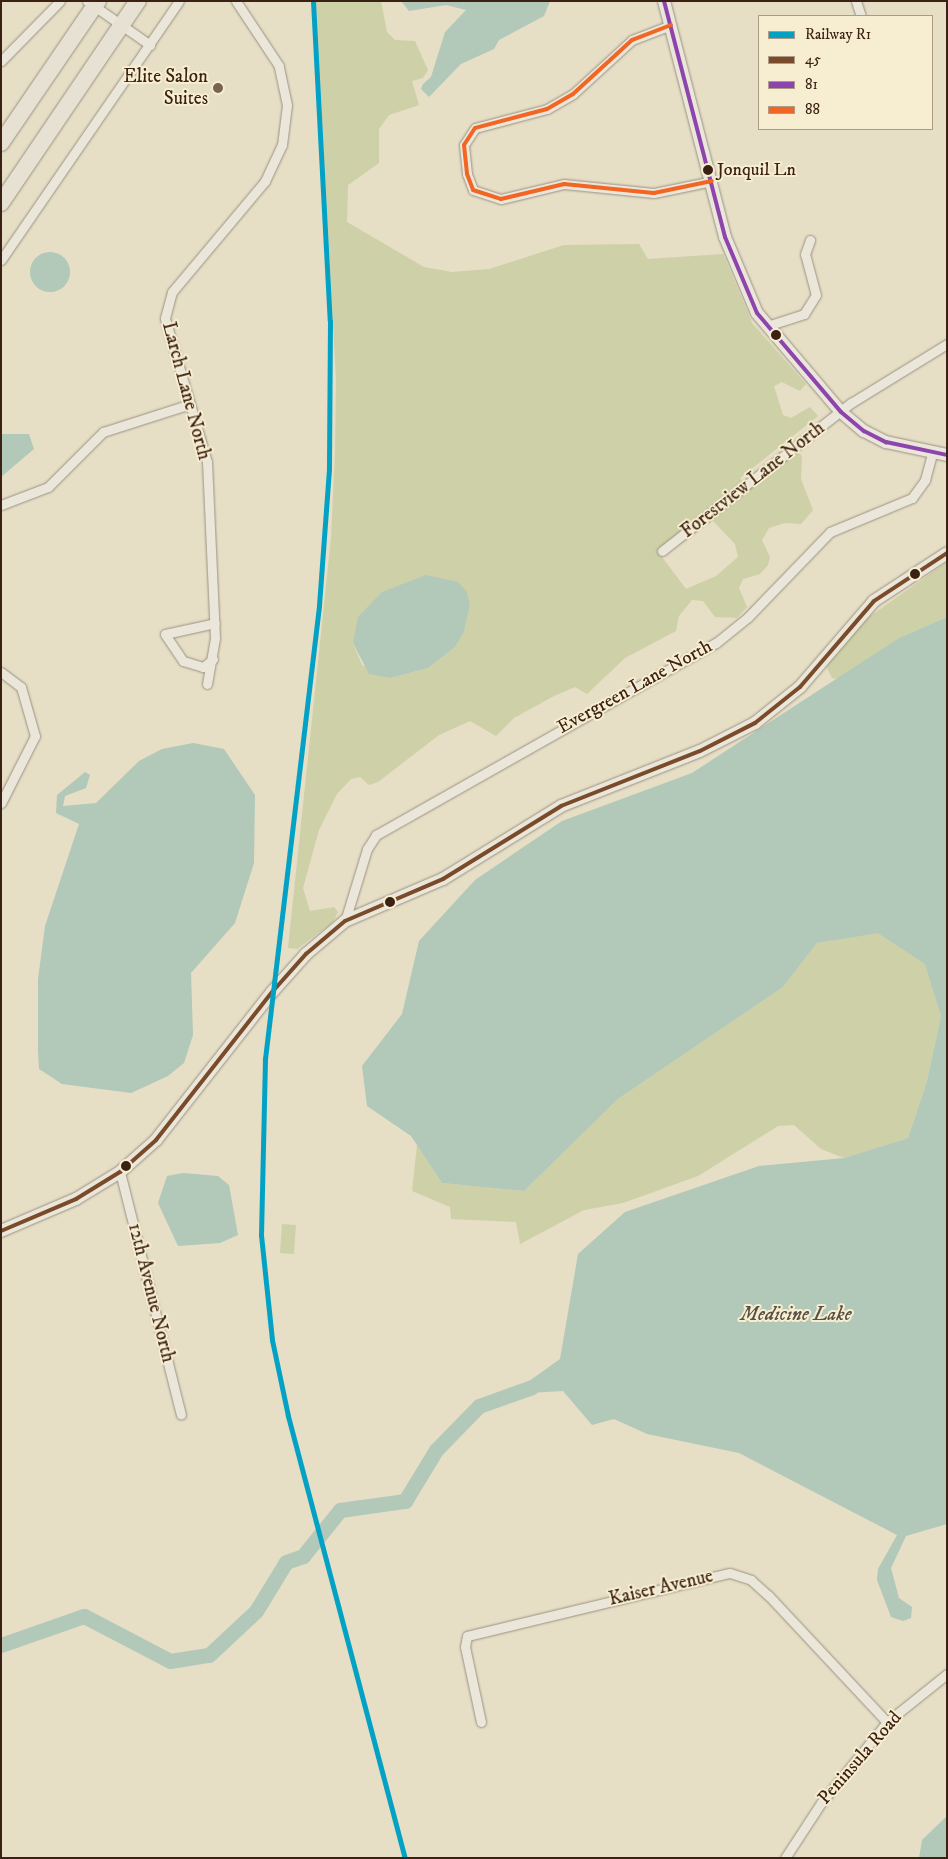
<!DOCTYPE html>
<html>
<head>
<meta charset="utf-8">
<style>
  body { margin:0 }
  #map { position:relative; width:948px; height:1859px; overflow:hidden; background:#e6dec5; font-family:"IM FELL DW Pica",serif }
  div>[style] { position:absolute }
  .green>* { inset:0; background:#ced0a7; transform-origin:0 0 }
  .water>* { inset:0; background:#b2c8b9 }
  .round { border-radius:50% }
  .river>* { height:15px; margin:-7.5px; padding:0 7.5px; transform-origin:7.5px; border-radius:7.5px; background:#b2c8b9 }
  .roads { filter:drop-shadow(0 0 1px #9a9282) drop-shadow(0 0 1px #9a9282) }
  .street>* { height:9px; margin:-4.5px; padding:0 4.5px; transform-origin:4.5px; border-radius:4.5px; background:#eae6d9 }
  .secondary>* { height:12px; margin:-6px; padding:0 6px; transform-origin:6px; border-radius:6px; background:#eae6d9 }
  .highway>* { height:16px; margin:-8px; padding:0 8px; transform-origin:8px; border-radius:8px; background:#e6e1d3 }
  .bus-1>* { height:4px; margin:-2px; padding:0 2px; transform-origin:2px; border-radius:2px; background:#7a4b2a }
  .bus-2>* { height:4px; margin:-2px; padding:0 2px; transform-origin:2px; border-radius:2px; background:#8e44ad }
  .bus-3>* { height:4px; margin:-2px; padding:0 2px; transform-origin:2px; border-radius:2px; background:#f26522 }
  .rail-1>* { height:5px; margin:-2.5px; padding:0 2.5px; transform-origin:2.5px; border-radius:2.5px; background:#03a2c5 }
  .dots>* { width:14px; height:14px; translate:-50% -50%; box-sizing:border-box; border:2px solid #f7eed1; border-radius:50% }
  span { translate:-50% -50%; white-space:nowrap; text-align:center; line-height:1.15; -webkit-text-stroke:4px #f7eed1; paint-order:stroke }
  .bus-label { font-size:18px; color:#3b2114 }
  .left { translate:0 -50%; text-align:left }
  .poi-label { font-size:19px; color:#3b2114 }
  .right { translate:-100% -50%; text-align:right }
  .street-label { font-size:19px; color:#3b2114 }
  .water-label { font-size:20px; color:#585044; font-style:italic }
  .frame { position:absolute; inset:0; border:2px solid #3b2114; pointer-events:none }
  .legend { position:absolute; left:758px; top:15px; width:175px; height:115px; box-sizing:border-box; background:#f7eed1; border:1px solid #ac9c85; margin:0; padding:6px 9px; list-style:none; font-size:15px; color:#3b2114 }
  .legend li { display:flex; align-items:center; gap:10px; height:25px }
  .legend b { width:25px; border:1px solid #ac9c85 }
</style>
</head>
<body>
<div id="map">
  <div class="green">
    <i style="clip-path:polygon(evenodd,316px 1px,381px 1px,387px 32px,395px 40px,415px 41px,428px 70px,423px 78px,412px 81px,419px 105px,389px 115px,379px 129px,379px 163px,348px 185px,347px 222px,424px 267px,452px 272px,489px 269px,564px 245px,639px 244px,648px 259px,723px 254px,752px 323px,806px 384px,800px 391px,782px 382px,774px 386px,783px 415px,791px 418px,810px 407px,818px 416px,740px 478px,748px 488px,796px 451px,802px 456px,801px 479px,813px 510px,801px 524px,785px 523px,769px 528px,762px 540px,770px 557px,768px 565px,760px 574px,743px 579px,739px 588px,747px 607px,737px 618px,715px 617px,703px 601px,692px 600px,679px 616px,676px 631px,625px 658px,587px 694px,575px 687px,554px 696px,514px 718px,496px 736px,470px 721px,439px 735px,378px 782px,369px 785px,360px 777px,351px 779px,337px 794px,319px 830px,303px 888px,310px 911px,334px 907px,338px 912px,333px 922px,297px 949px,288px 948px,331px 538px,335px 453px,336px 379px,316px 1px,713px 521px,735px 544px,738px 557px,716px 576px,686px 589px,662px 557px,713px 521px,316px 1px,467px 592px,470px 605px,464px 632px,455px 647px,428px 668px,391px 678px,362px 665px,353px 643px,467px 592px)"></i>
    <i style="clip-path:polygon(947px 562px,947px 617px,899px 638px,838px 679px,832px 678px,827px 668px,831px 657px,862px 622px)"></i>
    <i style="clip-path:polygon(878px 932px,926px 964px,941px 1016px,927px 1081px,908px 1138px,844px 1158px,821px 1149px,794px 1125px,778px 1126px,698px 1176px,623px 1203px,584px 1210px,520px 1244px,516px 1222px,451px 1219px,450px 1207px,412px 1191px,417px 1145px,442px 1183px,524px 1191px,618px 1099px,783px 987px,817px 943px)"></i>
    <i style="left:282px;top:1224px;width:14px;height:29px;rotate:4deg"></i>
  </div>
  <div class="water">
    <i style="clip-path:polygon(401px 1px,550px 1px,544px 16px,499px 40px,494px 49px,461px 64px,429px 97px,421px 89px,423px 84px,431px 77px,445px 32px,466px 10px,446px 5px,409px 11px)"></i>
    <i class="round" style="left:30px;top:252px;width:40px;height:40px"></i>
    <i style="clip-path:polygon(1px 434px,29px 434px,34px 449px,1px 477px)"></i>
    <i style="clip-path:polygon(426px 575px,458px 582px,467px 592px,470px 605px,464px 632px,455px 647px,428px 668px,391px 678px,369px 674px,353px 643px,358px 617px,382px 592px)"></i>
    <i style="clip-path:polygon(947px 617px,947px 1524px,906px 1536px,891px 1568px,899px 1598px,912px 1607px,911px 1618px,903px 1621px,891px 1617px,877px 1580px,878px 1569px,897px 1535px,739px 1453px,647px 1434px,614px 1419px,592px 1425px,563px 1391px,511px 1394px,560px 1359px,578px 1254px,625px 1212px,759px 1166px,844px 1158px,908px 1138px,927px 1081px,941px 1016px,925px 964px,878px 933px,817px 943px,783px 987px,618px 1099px,524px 1191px,442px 1183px,411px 1136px,367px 1106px,362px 1066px,402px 1014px,419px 941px,475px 880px,562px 821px,692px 773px,899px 638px)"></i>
    <i style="clip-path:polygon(193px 743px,224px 749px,255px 795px,254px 863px,235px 923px,191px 973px,193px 1035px,184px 1063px,168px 1076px,131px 1093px,62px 1084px,39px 1069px,38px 1050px,38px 979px,45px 926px,79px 824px,56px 813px,57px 795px,85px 772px,90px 775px,86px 788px,65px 796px,63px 806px,96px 803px,139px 761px,162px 749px)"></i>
    <i style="clip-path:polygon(183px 1173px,218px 1176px,229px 1185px,238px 1235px,220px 1243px,178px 1246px,158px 1203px,167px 1176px)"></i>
    <i style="clip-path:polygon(947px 1816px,947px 1858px,919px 1858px,922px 1840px)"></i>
  </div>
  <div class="river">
    <i style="left:1px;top:1645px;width:88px;rotate:-19.3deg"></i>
    <i style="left:84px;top:1616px;width:97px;rotate:27.6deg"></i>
    <i style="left:170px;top:1661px;width:39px;rotate:-9deg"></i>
    <i style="left:209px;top:1655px;width:64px;rotate:-43.1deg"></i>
    <i style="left:256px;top:1611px;width:57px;rotate:-58.5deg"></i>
    <i style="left:286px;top:1562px;width:18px;rotate:-19deg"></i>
    <i style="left:303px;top:1556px;width:59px;rotate:-51.2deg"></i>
    <i style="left:340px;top:1510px;width:66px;rotate:-7.9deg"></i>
    <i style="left:405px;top:1501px;width:60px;rotate:-58.7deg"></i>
    <i style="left:436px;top:1450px;width:62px;rotate:-45.7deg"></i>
    <i style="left:479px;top:1406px;width:56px;rotate:-19.7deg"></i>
  </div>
  <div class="roads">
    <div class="street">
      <i style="left:87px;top:1px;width:77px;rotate:34.9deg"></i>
      <i style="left:856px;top:1px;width:16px;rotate:72deg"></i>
      <i style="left:671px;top:25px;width:42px;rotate:159deg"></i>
      <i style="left:632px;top:40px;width:80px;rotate:137.5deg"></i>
      <i style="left:573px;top:94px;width:30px;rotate:150deg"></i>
      <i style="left:547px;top:109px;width:74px;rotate:165.2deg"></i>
      <i style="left:475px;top:128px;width:20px;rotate:123deg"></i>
      <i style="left:464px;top:145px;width:29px;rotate:84deg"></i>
      <i style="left:467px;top:174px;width:17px;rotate:69deg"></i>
      <i style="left:473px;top:190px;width:29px;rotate:18deg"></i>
      <i style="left:501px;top:199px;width:65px;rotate:-13.4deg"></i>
      <i style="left:564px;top:184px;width:90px;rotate:5.7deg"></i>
      <i style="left:654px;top:193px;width:59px;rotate:-11.7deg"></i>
      <i style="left:1px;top:61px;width:84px;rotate:-45.5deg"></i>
      <i style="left:1px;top:260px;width:314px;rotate:-55.5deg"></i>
      <i style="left:767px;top:326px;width:39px;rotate:-18deg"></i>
      <i style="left:804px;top:314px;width:22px;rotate:-58deg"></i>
      <i style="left:816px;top:295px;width:42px;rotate:-105deg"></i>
      <i style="left:805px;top:254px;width:15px;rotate:-70deg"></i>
      <i style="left:1px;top:505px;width:50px;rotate:-21deg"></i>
      <i style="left:48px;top:487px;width:78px;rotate:-45deg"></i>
      <i style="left:103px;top:432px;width:91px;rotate:-17.8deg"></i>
      <i style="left:662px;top:551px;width:240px;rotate:-38.1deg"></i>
      <i style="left:851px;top:403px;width:113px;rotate:-31.6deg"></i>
      <i style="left:213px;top:659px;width:13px;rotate:141deg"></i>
      <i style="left:203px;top:667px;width:21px;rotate:-163deg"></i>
      <i style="left:183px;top:661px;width:32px;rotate:-124deg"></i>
      <i style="left:165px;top:634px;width:51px;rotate:-12.4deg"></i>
      <i style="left:1px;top:672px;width:25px;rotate:37deg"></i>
      <i style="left:21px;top:687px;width:51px;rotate:74.1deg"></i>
      <i style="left:35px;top:736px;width:75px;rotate:116.9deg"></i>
      <i style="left:207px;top:684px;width:47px;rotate:-80.1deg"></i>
      <i style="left:215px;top:638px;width:176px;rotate:-92.6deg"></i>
      <i style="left:207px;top:462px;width:150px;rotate:-106.3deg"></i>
      <i style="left:165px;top:318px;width:27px;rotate:-75deg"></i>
      <i style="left:172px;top:292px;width:145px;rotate:-50deg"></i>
      <i style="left:265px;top:181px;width:40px;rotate:-65deg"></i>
      <i style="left:282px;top:145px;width:40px;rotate:-82.9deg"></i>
      <i style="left:287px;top:105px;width:40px;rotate:-102deg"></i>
      <i style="left:279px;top:66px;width:78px;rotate:-123.5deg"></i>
      <i style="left:345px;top:921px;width:75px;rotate:-73deg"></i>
      <i style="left:367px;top:849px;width:17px;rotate:-57deg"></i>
      <i style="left:376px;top:835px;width:390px;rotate:-29.5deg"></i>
      <i style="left:716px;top:643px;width:41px;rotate:-39.1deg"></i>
      <i style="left:748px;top:617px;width:118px;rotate:-46deg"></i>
      <i style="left:830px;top:532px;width:89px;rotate:-22.5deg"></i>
      <i style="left:912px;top:498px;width:22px;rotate:-54deg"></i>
      <i style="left:925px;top:480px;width:28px;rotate:-75deg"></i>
      <i style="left:120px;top:1172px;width:250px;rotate:75.9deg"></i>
      <i style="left:481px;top:1722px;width:77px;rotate:-102deg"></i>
      <i style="left:465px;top:1647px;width:11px;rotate:-80deg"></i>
      <i style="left:467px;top:1636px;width:270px;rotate:-13.5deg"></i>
      <i style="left:730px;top:1573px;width:22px;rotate:18deg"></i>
      <i style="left:751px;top:1580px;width:24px;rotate:42deg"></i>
      <i style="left:769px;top:1596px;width:173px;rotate:46.9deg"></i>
      <i style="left:785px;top:1858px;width:66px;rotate:-56.8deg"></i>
      <i style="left:821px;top:1803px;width:104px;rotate:-50.8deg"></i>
      <i style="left:887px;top:1722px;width:77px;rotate:-38.7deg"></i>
    </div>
    <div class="secondary">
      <i style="left:664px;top:1px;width:244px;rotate:75.5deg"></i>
      <i style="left:725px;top:237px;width:82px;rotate:67.2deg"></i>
      <i style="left:757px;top:313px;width:130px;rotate:49.7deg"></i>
      <i style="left:841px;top:412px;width:30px;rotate:40deg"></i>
      <i style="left:864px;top:431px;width:25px;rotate:27deg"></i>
      <i style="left:886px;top:442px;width:62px;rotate:12deg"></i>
      <i style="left:1px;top:1231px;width:82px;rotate:-23.1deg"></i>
      <i style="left:76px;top:1199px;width:52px;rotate:-31.5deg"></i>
      <i style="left:120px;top:1172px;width:48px;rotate:-41.6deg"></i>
      <i style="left:156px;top:1140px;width:189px;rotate:-51.9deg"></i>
      <i style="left:273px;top:991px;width:50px;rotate:-48.3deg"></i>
      <i style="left:306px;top:954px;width:51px;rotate:-40.2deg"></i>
      <i style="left:345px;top:921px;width:107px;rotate:-23.2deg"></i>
      <i style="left:443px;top:879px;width:139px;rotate:-31.7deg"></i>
      <i style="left:561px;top:806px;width:149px;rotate:-21.6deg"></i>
      <i style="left:700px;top:751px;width:62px;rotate:-27deg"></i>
      <i style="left:755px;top:723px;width:58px;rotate:-38.7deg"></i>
      <i style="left:800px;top:687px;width:113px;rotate:-49.3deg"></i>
      <i style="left:874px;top:601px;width:87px;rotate:-33.3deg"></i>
    </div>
    <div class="highway">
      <i style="left:1px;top:143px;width:172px;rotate:-55.7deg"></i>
      <i style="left:1px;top:203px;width:244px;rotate:-55.9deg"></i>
    </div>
  </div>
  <div class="bus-1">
    <i style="left:1px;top:1231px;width:82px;rotate:-23.1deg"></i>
    <i style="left:76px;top:1199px;width:52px;rotate:-31.5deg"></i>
    <i style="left:120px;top:1172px;width:48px;rotate:-41.6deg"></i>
    <i style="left:156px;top:1140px;width:189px;rotate:-51.9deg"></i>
    <i style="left:273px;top:991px;width:50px;rotate:-48.3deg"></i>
    <i style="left:306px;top:954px;width:51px;rotate:-40.2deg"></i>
    <i style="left:345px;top:921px;width:107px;rotate:-23.2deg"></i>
    <i style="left:443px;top:879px;width:139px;rotate:-31.7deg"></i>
    <i style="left:561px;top:806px;width:149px;rotate:-21.6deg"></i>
    <i style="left:700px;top:751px;width:62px;rotate:-27deg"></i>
    <i style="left:755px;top:723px;width:58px;rotate:-38.7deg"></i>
    <i style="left:800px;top:687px;width:113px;rotate:-49.3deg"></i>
    <i style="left:874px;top:601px;width:87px;rotate:-33.3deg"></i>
  </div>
  <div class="bus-2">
    <i style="left:664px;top:1px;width:244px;rotate:75.5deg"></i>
    <i style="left:725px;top:237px;width:82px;rotate:67.2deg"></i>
    <i style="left:757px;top:313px;width:130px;rotate:49.7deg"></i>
    <i style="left:841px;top:412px;width:30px;rotate:40deg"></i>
    <i style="left:864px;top:431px;width:25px;rotate:27deg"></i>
    <i style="left:886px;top:442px;width:62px;rotate:12deg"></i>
  </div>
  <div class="bus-3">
    <i style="left:671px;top:25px;width:42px;rotate:159deg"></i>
    <i style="left:632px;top:40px;width:80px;rotate:137.5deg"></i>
    <i style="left:573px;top:94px;width:30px;rotate:150deg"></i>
    <i style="left:547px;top:109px;width:74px;rotate:165.2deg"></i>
    <i style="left:475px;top:128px;width:20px;rotate:123deg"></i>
    <i style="left:464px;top:145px;width:29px;rotate:84deg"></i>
    <i style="left:467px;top:174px;width:17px;rotate:69deg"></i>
    <i style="left:473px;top:190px;width:29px;rotate:18deg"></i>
    <i style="left:501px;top:199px;width:65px;rotate:-13.4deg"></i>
    <i style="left:564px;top:184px;width:90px;rotate:5.7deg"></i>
    <i style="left:654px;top:193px;width:59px;rotate:-11.7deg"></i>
  </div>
  <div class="rail-1">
    <i style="left:313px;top:1px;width:320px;rotate:87deg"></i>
    <i style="left:330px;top:321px;width:148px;rotate:90.4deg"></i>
    <i style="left:329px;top:469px;width:137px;rotate:94.2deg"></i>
    <i style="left:319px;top:606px;width:456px;rotate:96.8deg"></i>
    <i style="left:265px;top:1059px;width:176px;rotate:91.3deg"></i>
    <i style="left:261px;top:1235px;width:106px;rotate:84deg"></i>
    <i style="left:272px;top:1340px;width:78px;rotate:78.1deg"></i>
    <i style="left:288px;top:1416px;width:457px;rotate:75.2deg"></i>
  </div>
  <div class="dots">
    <i style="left:218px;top:88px;background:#776352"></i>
    <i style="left:708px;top:170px;background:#3b2114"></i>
    <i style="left:776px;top:335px;background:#3b2114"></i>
    <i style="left:915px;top:574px;background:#3b2114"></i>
    <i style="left:390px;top:902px;background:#3b2114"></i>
    <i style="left:126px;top:1166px;background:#3b2114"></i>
  </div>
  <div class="bus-label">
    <span class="left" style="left:717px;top:170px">Jonquil Ln</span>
  </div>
  <div class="poi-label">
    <span class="right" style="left:208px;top:88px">Elite Salon<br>Suites</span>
  </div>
  <div class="street-label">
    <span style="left:186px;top:391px;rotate:75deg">Larch Lane North</span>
    <span style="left:753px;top:480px;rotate:-38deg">Forestview Lane North</span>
    <span style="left:635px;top:687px;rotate:-29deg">Evergreen Lane North</span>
    <span style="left:151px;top:1293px;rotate:76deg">12th Avenue North</span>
    <span style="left:661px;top:1588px;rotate:-13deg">Kaiser Avenue</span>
    <span style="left:860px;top:1758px;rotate:-49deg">Peninsula Road</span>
  </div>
  <div class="water-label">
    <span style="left:796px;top:1314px">Medicine Lake</span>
  </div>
  <div class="frame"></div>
  <ul class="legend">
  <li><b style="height:6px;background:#03a2c5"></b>Railway R1</li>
  <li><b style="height:6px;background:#7a4b2a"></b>45</li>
  <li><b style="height:6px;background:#8e44ad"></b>81</li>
  <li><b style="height:6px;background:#f26522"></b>88</li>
  </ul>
</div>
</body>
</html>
